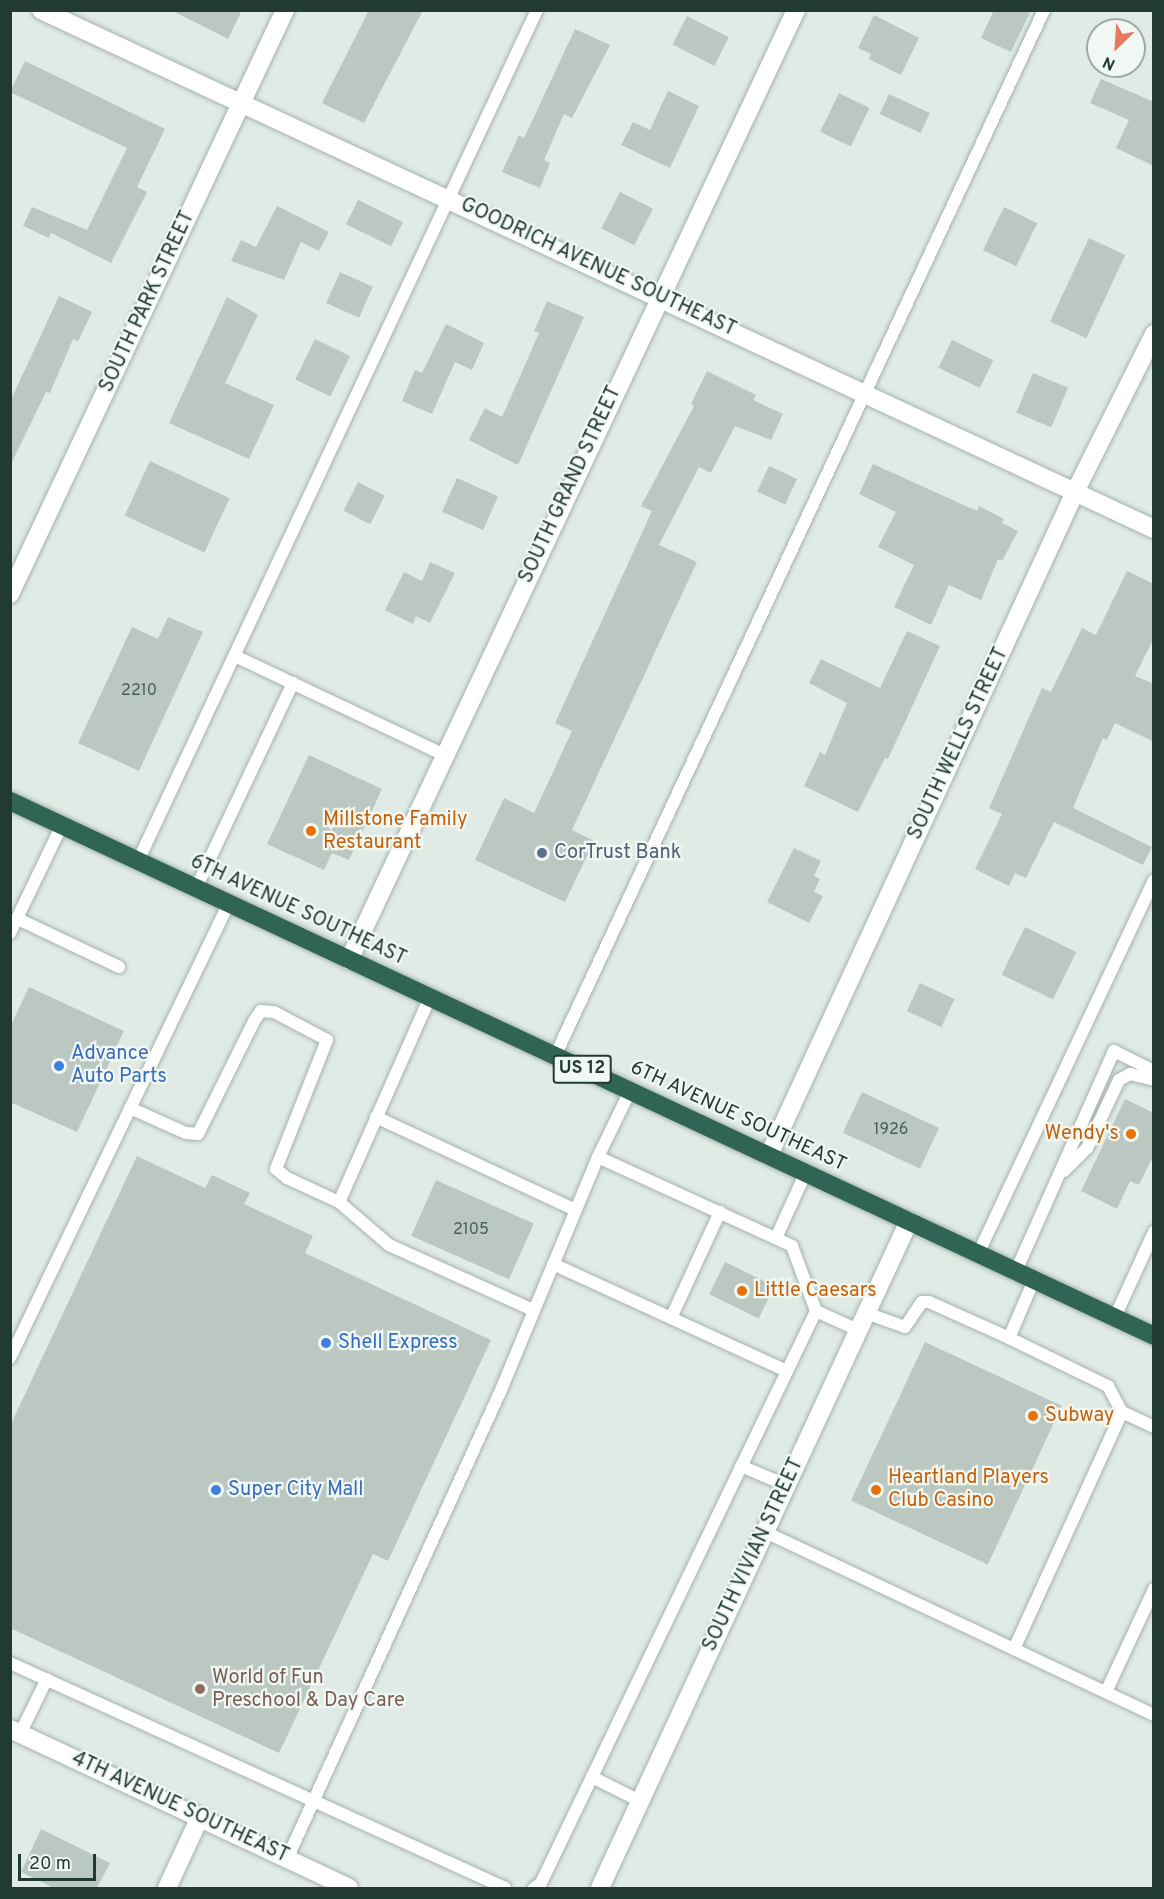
<!DOCTYPE html>
<html>
<head>
<meta charset="utf-8">
<style>
  body { margin:0 }
  #map { position:relative; width:1164px; height:1899px; overflow:hidden; background:#e1ebe6; font-family:Overpass,sans-serif }
  div>[style] { position:absolute }
  .building>* { inset:0; background:#bac8c1; transform-origin:0 0 }
  .roads { filter:drop-shadow(0 0 2px #a4b3ac) drop-shadow(0 0 2px #a4b3ac) }
  .lane>* { height:12px; margin:-6px; padding:0 6px; transform-origin:6px; border-radius:6px; background:#fff }
  .street>* { height:18px; margin:-9px; padding:0 9px; transform-origin:9px; border-radius:9px; background:#fff }
  .highway>* { height:18px; margin:-9px; padding:0 9px; transform-origin:9px; border-radius:9px; background:#306556 }
  .dots>* { width:16px; height:16px; translate:-50% -50%; box-sizing:border-box; border:3px solid #f1f8f4; border-radius:50% }
  span { translate:-50% -50%; white-space:nowrap; text-align:center; line-height:1.15; -webkit-text-stroke:4.5px #f1f8f4; paint-order:stroke }
  .number-label { font-size:16px; color:#485e56 }
  .number-label span { -webkit-text-stroke-width:0 }
  .shield-label span { padding:2px 4px; background:#f1f8f4; border:2px solid; border-radius:4px; -webkit-text-stroke-width:0 }
  .shield-label { font-size:18px; color:#223b32; font-weight:700 }
  .street-label { font-size:20px; color:#223b32 }
  .food-label { font-size:20px; color:#c56008 }
  .left { translate:0 -50%; text-align:left }
  .right { translate:-100% -50%; text-align:right }
  .service-label { font-size:20px; color:#4e5e75 }
  .shop-label { font-size:20px; color:#366cbe }
  .education-label { font-size:20px; color:#785e54 }
  .frame { position:absolute; inset:0; border:12px solid #223b32; pointer-events:none }
  .north { position:absolute; left:1086px; top:18px; width:60px; height:60px; box-sizing:border-box; background:#f1f8f4; border:2px solid #9eaca6; border-radius:50%; rotate:205deg; font-size:16px; font-weight:700; line-height:24px; text-align:center; color:#223b32 }
  .north::after { content:''; display:block; margin:auto; width:21px; height:27px; background:#ea7760; clip-path:polygon(50% 0,100% 100%,50% 72%,0 100%) }
  .scale { position:absolute; left:18px; top:1854px; width:78px; height:27px; box-sizing:border-box; border:3px solid #223b32; border-top:0; padding-left:8px; font-size:18px; line-height:21px; white-space:nowrap; color:#223b32; -webkit-text-stroke:4px #f1f8f4; paint-order:stroke }
</style>
</head>
<body>
<div id="map">
  <div class="building">
    <i style="clip-path:polygon(171px 10px,242px 10px,228px 39px)"></i>
    <i style="clip-path:polygon(369px 10px,423px 10px,364px 123px,322px 103px)"></i>
    <i style="clip-path:polygon(994px 10px,1031px 10px,1011px 52px,981px 38px)"></i>
    <i style="clip-path:polygon(874px 15px,919px 38px,901px 75px,869px 59px,871px 54px,858px 48px)"></i>
    <i style="left:687px;top:16px;width:47px;height:32px;rotate:27deg"></i>
    <i style="clip-path:polygon(575px 29px,610px 45px,572px 118px,564px 114px,544px 160px,550px 163px,540px 188px,502px 172px,519px 135px,524px 138px)"></i>
    <i style="clip-path:polygon(25px 61px,165px 129px,137px 187px,147px 192px,111px 263px,51px 233px,49px 238px,23px 226px,32px 207px,87px 230px,127px 148px,10px 92px)"></i>
    <i style="clip-path:polygon(1101px 79px,1154px 102px,1154px 166px,1116px 148px,1129px 120px,1090px 103px)"></i>
    <i style="clip-path:polygon(668px 91px,699px 106px,670px 168px,621px 145px,633px 122px,650px 130px)"></i>
    <i style="left:839px;top:93px;width:34px;height:43px;rotate:26deg"></i>
    <i style="left:889px;top:94px;width:45px;height:22px;rotate:25deg"></i>
    <i style="left:620px;top:192px;width:37px;height:41px;rotate:27deg"></i>
    <i style="left:358px;top:200px;width:50px;height:27px;rotate:26deg"></i>
    <i style="clip-path:polygon(277px 206px,329px 232px,319px 251px,301px 242px,284px 280px,231px 261px,241px 240px,256px 247px)"></i>
    <i style="left:1004px;top:207px;width:37px;height:48px;rotate:26deg"></i>
    <i style="left:1089px;top:238px;width:40px;height:92px;rotate:25deg"></i>
    <i style="left:340px;top:272px;width:36px;height:34px;rotate:24deg"></i>
    <i style="clip-path:polygon(59px 296px,92px 312px,78px 341px,73px 339px,50px 393px,46px 392px,10px 466px,10px 402px)"></i>
    <i style="clip-path:polygon(227px 297px,258px 315px,225px 383px,274px 405px,249px 459px,169px 423px)"></i>
    <i style="clip-path:polygon(547px 301px,584px 317px,518px 465px,469px 440px,485px 408px,502px 417px,539px 333px,534px 331px)"></i>
    <i style="clip-path:polygon(446px 324px,484px 343px,472px 370px,455px 362px,432px 414px,402px 401px,415px 370px,422px 373px)"></i>
    <i style="left:315px;top:339px;width:39px;height:45px;rotate:26deg"></i>
    <i style="left:952px;top:340px;width:46px;height:31px;rotate:26deg"></i>
    <i style="clip-path:polygon(707px 371px,756px 395px,753px 400px,783px 414px,771px 440px,735px 426px,711px 473px,699px 467px,659px 545px,697px 562px,572px 830px,594px 841px,565px 902px,475px 860px,504px 798px,534px 813px,572px 731px,555px 723px,652px 511px,641px 506px,694px 406px,691px 404px)"></i>
    <i style="left:1033px;top:373px;width:38px;height:43px;rotate:23deg"></i>
    <i style="left:150px;top:461px;width:88px;height:60px;rotate:25deg"></i>
    <i style="clip-path:polygon(873px 464px,977px 511px,979px 506px,1004px 519px,1002px 523px,1018px 531px,1002px 561px,998px 559px,981px 600px,949px 585px,931px 625px,894px 607px,914px 565px,878px 547px,896px 512px,859px 494px)"></i>
    <i style="left:769px;top:466px;width:31px;height:28px;rotate:25deg"></i>
    <i style="left:457px;top:478px;width:45px;height:37px;rotate:24deg"></i>
    <i style="left:358px;top:482px;width:30px;height:32px;rotate:27deg"></i>
    <i style="clip-path:polygon(430px 562px,455px 573px,430px 623px,416px 616px,413px 624px,385px 610px,404px 572px,422px 581px)"></i>
    <i style="clip-path:polygon(1127px 571px,1154px 584px,1154px 638px,1135px 676px,1154px 684px,1154px 742px,1115px 723px,1107px 740px,1103px 738px,1073px 808px,1152px 847px,1143px 865px,1054px 822px,1026px 878px,1015px 873px,1009px 886px,975px 869px,1002px 814px,989px 808px,1042px 688px,1051px 692px,1082px 628px,1096px 635px)"></i>
    <i style="clip-path:polygon(168px 617px,203px 632px,139px 771px,78px 743px,132px 627px,158px 639px)"></i>
    <i style="clip-path:polygon(907px 631px,940px 646px,888px 759px,885px 758px,858px 812px,804px 786px,820px 752px,825px 755px,847px 703px,809px 683px,821px 659px,880px 688px)"></i>
    <i style="clip-path:polygon(309px 755px,382px 789px,349px 860px,332px 853px,324px 870px,267px 844px)"></i>
    <i style="clip-path:polygon(794px 848px,821px 861px,814px 876px,820px 879px,814px 892px,823px 896px,809px 923px,767px 902px)"></i>
    <i style="left:1025px;top:927px;width:57px;height:53px;rotate:26deg"></i>
    <i style="left:920px;top:983px;width:38px;height:31px;rotate:25deg"></i>
    <i style="clip-path:polygon(29px 987px,124px 1031px,77px 1132px,10px 1102px,10px 1027px)"></i>
    <i style="left:862px;top:1092px;width:85px;height:45px;rotate:25deg"></i>
    <i style="clip-path:polygon(1125px 1099px,1154px 1113px,1154px 1154px,1139px 1185px,1130px 1181px,1117px 1209px,1081px 1191px)"></i>
    <i style="clip-path:polygon(137px 1156px,205px 1188px,212px 1175px,250px 1193px,244px 1204px,313px 1236px,305px 1253px,491px 1340px,388px 1561px,373px 1554px,279px 1753px,10px 1628px,10px 1426px)"></i>
    <i style="left:436px;top:1180px;width:107px;height:61px;rotate:24deg"></i>
    <i style="left:725px;top:1262px;width:55px;height:36px;rotate:26deg"></i>
    <i style="left:925px;top:1342px;width:151px;height:175px;rotate:25deg"></i>
    <i style="clip-path:polygon(41px 1829px,110px 1863px,97px 1888px,54px 1888px,21px 1872px)"></i>
  </div>
  <div class="roads">
    <div class="lane">
      <i style="left:235px;top:656px;width:231px;rotate:25.3deg"></i>
      <i style="left:138px;top:861px;width:940px;rotate:-64.88deg"></i>
      <i style="left:196px;top:888px;width:227px;rotate:-64.7deg"></i>
      <i style="left:18px;top:919px;width:112px;rotate:25.4deg"></i>
      <i style="left:10px;top:933px;width:120px;rotate:-64.3deg"></i>
      <i style="left:430px;top:997px;width:224px;rotate:113.9deg"></i>
      <i style="left:339px;top:1202px;width:66px;rotate:40.7deg"></i>
      <i style="left:389px;top:1245px;width:158px;rotate:24.3deg"></i>
      <i style="left:555px;top:1056px;width:1155px;rotate:-64.94deg"></i>
      <i style="left:130px;top:1108px;width:61px;rotate:24.1deg"></i>
      <i style="left:186px;top:1133px;width:12px;rotate:5deg"></i>
      <i style="left:198px;top:1134px;width:126px;rotate:-63.6deg"></i>
      <i style="left:254px;top:1021px;width:12px;rotate:-55deg"></i>
      <i style="left:261px;top:1011px;width:13px;rotate:4deg"></i>
      <i style="left:274px;top:1012px;width:60px;rotate:27.8deg"></i>
      <i style="left:327px;top:1040px;width:139px;rotate:111.6deg"></i>
      <i style="left:276px;top:1169px;width:14px;rotate:39deg"></i>
      <i style="left:287px;top:1178px;width:57px;rotate:24.8deg"></i>
      <i style="left:376px;top:1117px;width:220px;rotate:25deg"></i>
      <i style="left:598px;top:1157px;width:73px;rotate:-64.1deg"></i>
      <i style="left:1064px;top:1171px;width:33px;rotate:-45deg"></i>
      <i style="left:1087px;top:1148px;width:75px;rotate:-64.8deg"></i>
      <i style="left:1119px;top:1080px;width:13px;rotate:-29deg"></i>
      <i style="left:1130px;top:1074px;width:25px;rotate:14deg"></i>
      <i style="left:776px;top:1238px;width:72px;rotate:-65.6deg"></i>
      <i style="left:978px;top:1254px;width:413px;rotate:-64.8deg"></i>
      <i style="left:553px;top:1264px;width:257px;rotate:24.6deg"></i>
      <i style="left:1016px;top:1271px;width:241px;rotate:-66deg"></i>
      <i style="left:1114px;top:1051px;width:45px;rotate:26.6deg"></i>
      <i style="left:1034px;top:1280px;width:63px;rotate:113.3deg"></i>
      <i style="left:1009px;top:1338px;width:110px;rotate:25.9deg"></i>
      <i style="left:1108px;top:1386px;width:30px;rotate:62deg"></i>
      <i style="left:1122px;top:1412px;width:35px;rotate:25deg"></i>
      <i style="left:816px;top:1311px;width:46px;rotate:24.3deg"></i>
      <i style="left:866px;top:1313px;width:41px;rotate:19.7deg"></i>
      <i style="left:905px;top:1327px;width:30px;rotate:-56deg"></i>
      <i style="left:922px;top:1302px;width:7px"></i>
      <i style="left:929px;top:1302px;width:88px;rotate:24.2deg"></i>
      <i style="left:1115px;top:1317px;width:94px;rotate:-65.4deg"></i>
      <i style="left:671px;top:1318px;width:117px;rotate:-65.2deg"></i>
      <i style="left:10px;top:1358px;width:505px;rotate:-64.3deg"></i>
      <i style="left:741px;top:1466px;width:49px;rotate:22.9deg"></i>
      <i style="left:765px;top:1532px;width:430px;rotate:25.2deg"></i>
      <i style="left:1014px;top:1649px;width:260px;rotate:-65.5deg"></i>
      <i style="left:10px;top:1663px;width:544px;rotate:24.44deg"></i>
      <i style="left:1106px;top:1692px;width:114px;rotate:-65deg"></i>
      <i style="left:20px;top:1734px;width:61px;rotate:-63.9deg"></i>
      <i style="left:592px;top:1777px;width:54px;rotate:26.6deg"></i>
      <i style="left:287px;top:1859px;width:516px;rotate:-65.47deg"></i>
      <i style="left:501px;top:1390px;width:252px;rotate:-67.4deg"></i>
      <i style="left:598px;top:1157px;width:213px;rotate:24.6deg"></i>
      <i style="left:792px;top:1246px;width:69px;rotate:69.7deg"></i>
      <i style="left:816px;top:1311px;width:635px;rotate:115.68deg"></i>
      <i style="left:541px;top:1883px;width:9px;rotate:144deg"></i>
    </div>
    <div class="street">
      <i style="left:41px;top:10px;width:1228px;rotate:25deg"></i>
      <i style="left:10px;top:594px;width:646px;rotate:-64.78deg"></i>
      <i style="left:349px;top:960px;width:1050px;rotate:-64.8deg"></i>
      <i style="left:769px;top:1155px;width:730px;rotate:-65.22deg"></i>
      <i style="left:1075px;top:492px;width:177px;rotate:-63.4deg"></i>
      <i style="left:10px;top:1729px;width:374px;rotate:25.1deg"></i>
      <i style="left:167px;top:1888px;width:78px;rotate:-65.1deg"></i>
      <i style="left:600px;top:1888px;width:735px;rotate:-65.14deg"></i>
    </div>
    <div class="highway">
      <i style="left:10px;top:801px;width:1263px;rotate:25.06deg"></i>
    </div>
  </div>
  <div class="dots">
    <i style="left:311px;top:831px;background:#e8710a"></i>
    <i style="left:542px;top:853px;background:#5c6f8a"></i>
    <i style="left:59px;top:1066px;background:#3f7fe0"></i>
    <i style="left:1131px;top:1134px;background:#e8710a"></i>
    <i style="left:742px;top:1291px;background:#e8710a"></i>
    <i style="left:326px;top:1343px;background:#3f7fe0"></i>
    <i style="left:1033px;top:1416px;background:#e8710a"></i>
    <i style="left:216px;top:1490px;background:#3f7fe0"></i>
    <i style="left:876px;top:1490px;background:#e8710a"></i>
    <i style="left:200px;top:1689px;background:#8d6e63"></i>
  </div>
  <div class="number-label">
    <span style="left:139px;top:691px">2210</span>
    <span style="left:891px;top:1130px">1926</span>
    <span style="left:471px;top:1230px">2105</span>
  </div>
  <div class="shield-label">
    <span style="left:582px;top:1069px">US 12</span>
  </div>
  <div class="street-label">
    <span style="left:598px;top:268px;rotate:25deg">GOODRICH AVENUE SOUTHEAST</span>
    <span style="left:148px;top:302px;rotate:-65deg">SOUTH PARK STREET</span>
    <span style="left:571px;top:485px;rotate:-65deg">SOUTH GRAND STREET</span>
    <span style="left:959px;top:744px;rotate:-65deg">SOUTH WELLS STREET</span>
    <span style="left:298px;top:911px;rotate:25deg">6TH AVENUE SOUTHEAST</span>
    <span style="left:738px;top:1117px;rotate:25deg">6TH AVENUE SOUTHEAST</span>
    <span style="left:754px;top:1555px;rotate:-65deg">SOUTH VIVIAN STREET</span>
    <span style="left:180px;top:1808px;rotate:25deg">4TH AVENUE SOUTHEAST</span>
  </div>
  <div class="food-label">
    <span class="left" style="left:323px;top:832px">Millstone Family<br>Restaurant</span>
    <span class="right" style="left:1119px;top:1134px">Wendy's</span>
    <span class="left" style="left:754px;top:1291px">Little Caesars</span>
    <span class="left" style="left:1045px;top:1416px">Subway</span>
    <span class="left" style="left:888px;top:1490px">Heartland Players<br>Club Casino</span>
  </div>
  <div class="service-label">
    <span class="left" style="left:554px;top:853px">CorTrust Bank</span>
  </div>
  <div class="shop-label">
    <span class="left" style="left:71px;top:1066px">Advance<br>Auto Parts</span>
    <span class="left" style="left:338px;top:1343px">Shell Express</span>
    <span class="left" style="left:228px;top:1490px">Super City Mall</span>
  </div>
  <div class="education-label">
    <span class="left" style="left:212px;top:1690px">World of Fun<br>Preschool &amp; Day Care</span>
  </div>
  <div class="frame"></div>
  <div class="north">N</div>
  <div class="scale">20 m</div>
</div>
</body>
</html>
